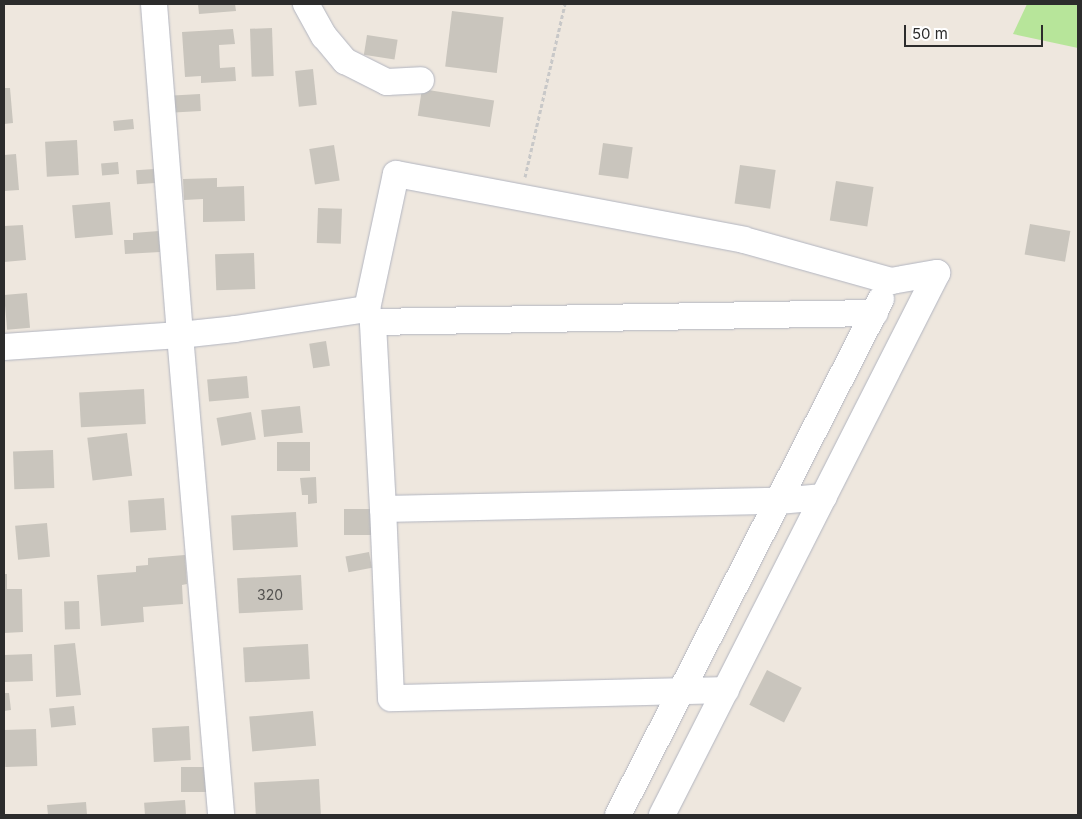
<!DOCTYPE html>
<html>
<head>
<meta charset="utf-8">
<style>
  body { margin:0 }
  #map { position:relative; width:1082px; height:819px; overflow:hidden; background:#eee7de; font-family:Inter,sans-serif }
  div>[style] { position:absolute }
  .green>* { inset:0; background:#b7e59a }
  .building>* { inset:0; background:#c9c5bd; transform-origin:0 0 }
  .path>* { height:3px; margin-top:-1.5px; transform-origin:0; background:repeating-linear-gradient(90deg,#c8c8c8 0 4px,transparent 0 6.5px) }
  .roads { filter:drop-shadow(0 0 1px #b2b5c0) drop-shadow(0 0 1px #b2b5c0) }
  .minor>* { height:26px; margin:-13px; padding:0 13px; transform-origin:13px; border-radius:13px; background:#fff }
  span { translate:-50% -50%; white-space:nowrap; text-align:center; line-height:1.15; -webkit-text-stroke:4px #fff; paint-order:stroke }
  .number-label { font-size:14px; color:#535250 }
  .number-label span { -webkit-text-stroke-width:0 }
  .frame { position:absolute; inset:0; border:5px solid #2c2c2c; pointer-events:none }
  .scale { position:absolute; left:904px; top:25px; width:139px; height:22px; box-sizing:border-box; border:2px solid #2c2c2c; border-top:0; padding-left:6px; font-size:15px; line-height:18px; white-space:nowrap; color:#2c2c2c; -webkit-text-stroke:4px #fff; paint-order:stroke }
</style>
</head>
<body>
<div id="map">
  <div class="green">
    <i style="clip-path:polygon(1027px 4px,1078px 4px,1078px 48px,1013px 34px)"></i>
  </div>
  <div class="building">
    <i style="clip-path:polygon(198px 4px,235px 4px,236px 11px,199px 14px)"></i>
    <i style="left:452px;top:11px;width:52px;height:56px;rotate:7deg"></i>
    <i style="left:272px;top:28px;width:48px;height:22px;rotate:88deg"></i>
    <i style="clip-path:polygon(233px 29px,235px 44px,219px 45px,220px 68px,235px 67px,236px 81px,201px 83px,201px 76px,185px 77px,182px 32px)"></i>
    <i style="left:367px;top:35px;width:31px;height:20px;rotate:9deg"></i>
    <i style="left:313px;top:69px;width:36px;height:18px;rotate:84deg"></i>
    <i style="clip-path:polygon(4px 88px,10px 88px,13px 123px,4px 124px)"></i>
    <i style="left:422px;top:89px;width:73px;height:27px;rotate:9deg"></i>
    <i style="left:200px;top:94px;width:17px;height:27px;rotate:87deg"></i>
    <i style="left:133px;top:119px;width:10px;height:20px;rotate:84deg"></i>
    <i style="left:77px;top:140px;width:35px;height:32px;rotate:87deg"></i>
    <i style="left:603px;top:143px;width:30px;height:32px;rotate:8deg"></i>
    <i style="left:334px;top:145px;width:36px;height:25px;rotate:81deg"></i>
    <i style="clip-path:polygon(16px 154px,19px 190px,4px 191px,4px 155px)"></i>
    <i style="left:118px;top:162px;width:12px;height:17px;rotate:85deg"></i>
    <i style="left:740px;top:165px;width:36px;height:39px;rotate:8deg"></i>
    <i style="left:154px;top:169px;width:14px;height:18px;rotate:86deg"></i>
    <i style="clip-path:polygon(217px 178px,217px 187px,244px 186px,245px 221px,203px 222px,203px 199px,184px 200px,183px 179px)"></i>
    <i style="left:836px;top:181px;width:38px;height:40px;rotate:9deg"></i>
    <i style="left:110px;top:202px;width:33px;height:38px;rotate:85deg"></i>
    <i style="left:318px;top:208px;width:24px;height:35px;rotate:2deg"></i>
    <i style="left:1030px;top:224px;width:41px;height:31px;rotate:10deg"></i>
    <i style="clip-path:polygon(23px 225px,26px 260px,4px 262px,4px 226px)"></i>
    <i style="clip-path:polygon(159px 231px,160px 252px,125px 254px,124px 240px,133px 240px,133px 233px)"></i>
    <i style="left:254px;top:253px;width:36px;height:39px;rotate:88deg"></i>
    <i style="left:27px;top:293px;width:35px;height:23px;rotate:85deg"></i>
    <i style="left:326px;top:341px;width:25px;height:17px;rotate:81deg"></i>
    <i style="left:247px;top:376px;width:22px;height:40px;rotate:85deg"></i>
    <i style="left:144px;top:389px;width:35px;height:65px;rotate:87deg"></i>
    <i style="left:300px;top:406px;width:27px;height:39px;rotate:84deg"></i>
    <i style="left:251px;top:412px;width:28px;height:35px;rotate:80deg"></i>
    <i style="left:127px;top:433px;width:43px;height:40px;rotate:83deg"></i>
    <i style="left:277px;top:442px;width:33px;height:29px"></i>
    <i style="left:53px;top:450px;width:38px;height:40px;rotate:88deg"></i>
    <i style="clip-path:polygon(316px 477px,317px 503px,308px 504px,308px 495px,302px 495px,300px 478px)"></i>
    <i style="left:164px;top:498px;width:32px;height:36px;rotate:86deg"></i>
    <i style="left:344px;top:509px;width:27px;height:26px"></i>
    <i style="left:296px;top:512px;width:35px;height:65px;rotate:87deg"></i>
    <i style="left:47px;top:523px;width:34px;height:32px;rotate:85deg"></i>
    <i style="left:369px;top:552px;width:16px;height:24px;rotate:79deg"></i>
    <i style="clip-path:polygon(185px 555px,187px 584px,182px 585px,183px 604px,143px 607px,144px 622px,101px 626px,97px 575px,136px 572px,136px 566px,148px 565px,148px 558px)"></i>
    <i style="clip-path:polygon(4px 574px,7px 574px,7px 589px,22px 589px,23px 632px,4px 633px)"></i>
    <i style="left:301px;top:575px;width:35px;height:64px;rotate:87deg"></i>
    <i style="left:79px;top:601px;width:28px;height:15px;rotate:88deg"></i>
    <i style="clip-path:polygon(75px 643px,81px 695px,56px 697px,54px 645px)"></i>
    <i style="left:308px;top:644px;width:35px;height:65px;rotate:87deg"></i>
    <i style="left:32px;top:654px;width:27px;height:28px;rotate:88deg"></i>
    <i style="left:767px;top:670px;width:39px;height:39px;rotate:27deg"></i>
    <i style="clip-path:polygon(4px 693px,9px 693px,11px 710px,4px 711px)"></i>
    <i style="left:74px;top:706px;width:19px;height:25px;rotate:84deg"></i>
    <i style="left:313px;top:711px;width:35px;height:64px;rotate:85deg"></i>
    <i style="left:189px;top:726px;width:34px;height:37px;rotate:87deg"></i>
    <i style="left:36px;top:729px;width:37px;height:32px;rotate:88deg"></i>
    <i style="left:181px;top:767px;width:25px;height:25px"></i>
    <i style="left:319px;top:779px;width:35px;height:65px;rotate:87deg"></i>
    <i style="left:185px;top:800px;width:15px;height:41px;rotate:86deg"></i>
    <i style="clip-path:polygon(86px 802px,87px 815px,48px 815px,47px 805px)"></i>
  </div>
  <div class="path">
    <i style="left:525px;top:177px;width:178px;rotate:-77deg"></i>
  </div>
  <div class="roads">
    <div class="minor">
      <i style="left:154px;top:4px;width:332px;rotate:85.5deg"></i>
      <i style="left:180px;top:335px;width:55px;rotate:-6.2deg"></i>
      <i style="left:235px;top:329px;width:134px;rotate:-8.6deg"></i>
      <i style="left:367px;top:309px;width:138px;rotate:-77.9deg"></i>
      <i style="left:396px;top:174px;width:354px;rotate:10.7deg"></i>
      <i style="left:744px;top:240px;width:153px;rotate:15.6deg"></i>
      <i style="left:891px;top:281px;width:47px;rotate:-9.9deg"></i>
      <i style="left:937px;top:273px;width:608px;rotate:116.9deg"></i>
      <i style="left:306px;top:4px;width:37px;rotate:61deg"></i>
      <i style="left:324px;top:36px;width:33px;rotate:50deg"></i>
      <i style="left:345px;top:61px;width:47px;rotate:26.6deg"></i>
      <i style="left:387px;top:82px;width:34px;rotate:-3deg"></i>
      <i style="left:4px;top:347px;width:176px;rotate:-3.9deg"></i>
      <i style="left:180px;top:335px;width:482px;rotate:85.1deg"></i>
      <i style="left:383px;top:509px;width:187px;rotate:-93.1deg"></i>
      <i style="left:373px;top:322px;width:502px;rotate:-1.03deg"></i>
      <i style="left:726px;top:690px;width:335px;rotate:178.6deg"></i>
      <i style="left:391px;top:698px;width:189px;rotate:-92.4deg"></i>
      <i style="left:383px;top:509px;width:395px;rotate:-1.2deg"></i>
      <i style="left:778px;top:501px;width:46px;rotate:-5deg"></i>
      <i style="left:618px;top:815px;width:579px;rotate:-62.99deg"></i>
    </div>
  </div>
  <div class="number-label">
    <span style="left:270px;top:595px">320</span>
  </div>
  <div class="frame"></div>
  <div class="scale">50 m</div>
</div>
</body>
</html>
